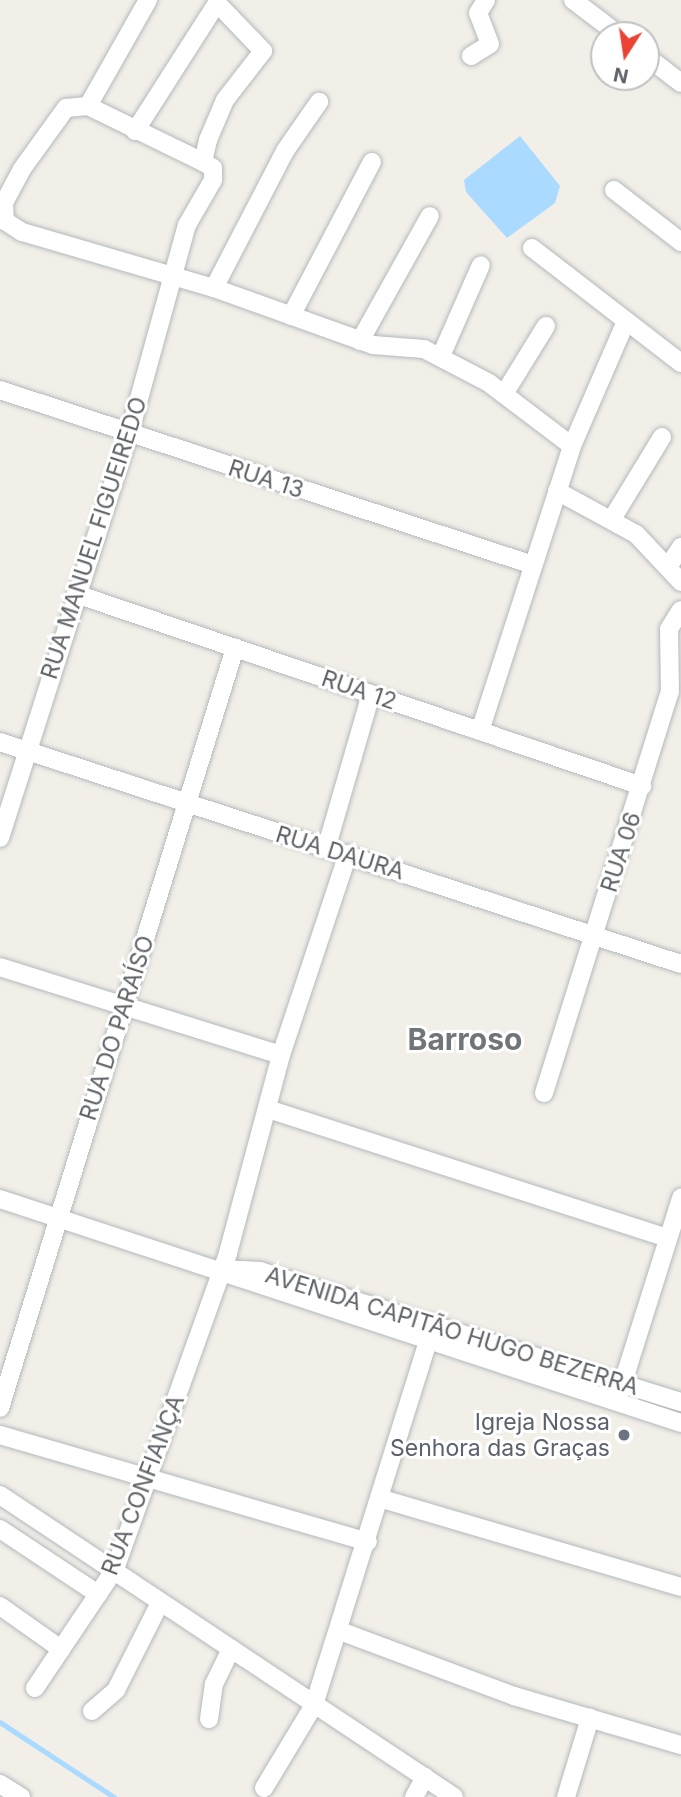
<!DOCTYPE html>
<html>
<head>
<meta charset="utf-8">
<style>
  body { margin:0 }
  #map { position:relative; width:681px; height:1797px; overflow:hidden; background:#f1efe8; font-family:Inter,sans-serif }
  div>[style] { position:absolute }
  .water>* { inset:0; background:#aadaff }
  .stream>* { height:4.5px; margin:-2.25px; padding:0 2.25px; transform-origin:2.25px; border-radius:2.25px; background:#aadaff }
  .roads { filter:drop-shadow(0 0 2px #b5b8bc) drop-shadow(0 0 2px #b5b8bc) }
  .minor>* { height:18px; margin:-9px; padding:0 9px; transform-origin:9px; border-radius:9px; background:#fff }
  .dots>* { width:19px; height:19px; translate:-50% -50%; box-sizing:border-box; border:4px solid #fff; border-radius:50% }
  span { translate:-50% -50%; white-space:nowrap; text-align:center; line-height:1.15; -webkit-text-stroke:6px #fff; paint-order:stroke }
  .street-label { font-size:23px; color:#5f6368 }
  .worship-label { font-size:23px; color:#5b616d }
  .right { translate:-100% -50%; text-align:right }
  .district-label { font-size:30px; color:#70757a; font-weight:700 }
  .north { position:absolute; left:590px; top:21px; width:70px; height:70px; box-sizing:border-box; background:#fff; border:2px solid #bfc1c3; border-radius:50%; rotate:192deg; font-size:19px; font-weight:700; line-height:28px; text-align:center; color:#5f6368 }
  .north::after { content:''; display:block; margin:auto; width:24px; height:32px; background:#ea4335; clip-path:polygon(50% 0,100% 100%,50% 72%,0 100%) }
</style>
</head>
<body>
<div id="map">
  <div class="water">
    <i style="clip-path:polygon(520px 136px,560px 186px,555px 203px,507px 238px,466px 192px,464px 180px)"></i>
  </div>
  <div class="stream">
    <i style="left:0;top:1722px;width:136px;rotate:33.3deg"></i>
  </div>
  <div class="roads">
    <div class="minor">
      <i style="left:148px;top:0;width:122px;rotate:119.5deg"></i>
      <i style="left:88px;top:106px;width:22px;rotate:175deg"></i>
      <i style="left:66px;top:108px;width:75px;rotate:125.8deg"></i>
      <i style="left:22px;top:169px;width:38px;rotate:118deg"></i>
      <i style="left:4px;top:203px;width:18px;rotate:87deg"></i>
      <i style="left:5px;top:221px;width:20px;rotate:33deg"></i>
      <i style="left:22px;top:232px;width:200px;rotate:16.3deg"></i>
      <i style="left:214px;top:288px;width:169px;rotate:19.7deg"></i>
      <i style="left:373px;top:345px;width:51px;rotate:4.5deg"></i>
      <i style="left:424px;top:349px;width:73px;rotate:27.6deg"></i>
      <i style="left:489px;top:383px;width:104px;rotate:37.2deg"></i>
      <i style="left:573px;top:0;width:58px;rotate:37.3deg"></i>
      <i style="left:471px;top:56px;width:22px;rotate:-32deg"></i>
      <i style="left:490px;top:44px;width:33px;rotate:-111deg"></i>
      <i style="left:478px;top:13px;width:15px;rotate:-58deg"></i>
      <i style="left:646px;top:56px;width:44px;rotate:37.6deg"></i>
      <i style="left:88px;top:106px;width:128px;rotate:26deg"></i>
      <i style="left:614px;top:190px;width:85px;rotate:37.8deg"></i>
      <i style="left:532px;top:248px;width:188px;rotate:37.7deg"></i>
      <i style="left:214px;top:288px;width:154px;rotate:-62.6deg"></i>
      <i style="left:285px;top:151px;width:60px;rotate:-55.2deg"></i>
      <i style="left:291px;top:316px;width:174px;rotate:-62.3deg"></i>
      <i style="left:360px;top:341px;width:143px;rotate:-60.8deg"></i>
      <i style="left:441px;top:356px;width:99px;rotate:-66.3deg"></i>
      <i style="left:0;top:390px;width:561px;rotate:18.18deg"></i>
      <i style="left:504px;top:394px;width:80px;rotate:-58.3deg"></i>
      <i style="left:557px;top:491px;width:90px;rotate:28.6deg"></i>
      <i style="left:636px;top:534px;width:66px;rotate:46.8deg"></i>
      <i style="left:612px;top:519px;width:96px;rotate:-58.6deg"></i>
      <i style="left:668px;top:567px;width:24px;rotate:-57deg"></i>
      <i style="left:76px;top:594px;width:598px;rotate:18.74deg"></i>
      <i style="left:480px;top:731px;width:299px;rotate:-72.1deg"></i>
      <i style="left:572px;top:446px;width:136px;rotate:-66.6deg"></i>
      <i style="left:0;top:742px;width:716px;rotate:18.06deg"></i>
      <i style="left:0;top:838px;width:423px;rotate:-72.3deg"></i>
      <i style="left:129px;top:435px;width:218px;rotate:-74.6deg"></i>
      <i style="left:187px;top:225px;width:52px;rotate:-60deg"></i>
      <i style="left:213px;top:180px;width:12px;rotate:-90deg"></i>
      <i style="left:213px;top:168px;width:12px;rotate:-149deg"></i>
      <i style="left:203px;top:162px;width:23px;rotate:-77deg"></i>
      <i style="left:208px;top:140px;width:43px;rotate:-67deg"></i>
      <i style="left:225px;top:100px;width:62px;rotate:-52.2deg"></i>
      <i style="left:263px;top:51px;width:66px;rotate:-133.8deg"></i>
      <i style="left:217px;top:3px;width:152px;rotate:122.6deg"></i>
      <i style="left:326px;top:849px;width:161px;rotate:-73.8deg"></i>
      <i style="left:0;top:967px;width:294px;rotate:17.4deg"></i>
      <i style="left:544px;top:1093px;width:420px;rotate:-72.6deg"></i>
      <i style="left:670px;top:692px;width:63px;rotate:-90.9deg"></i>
      <i style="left:669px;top:629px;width:22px;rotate:-58deg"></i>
      <i style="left:268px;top:1109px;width:419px;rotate:17.9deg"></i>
      <i style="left:0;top:1199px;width:717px;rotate:18.21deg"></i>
      <i style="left:222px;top:1269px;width:38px;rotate:3deg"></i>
      <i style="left:260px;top:1271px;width:441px;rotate:17.3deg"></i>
      <i style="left:619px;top:1395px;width:207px;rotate:-72.5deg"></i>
      <i style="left:0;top:1408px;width:796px;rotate:-72.82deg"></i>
      <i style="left:0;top:1435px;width:383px;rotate:16.2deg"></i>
      <i style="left:0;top:1495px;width:545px;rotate:33.63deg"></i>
      <i style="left:382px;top:1499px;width:312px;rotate:16.4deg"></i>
      <i style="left:0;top:1529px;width:118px;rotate:33.6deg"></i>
      <i style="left:0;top:1606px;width:75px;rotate:35.2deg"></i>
      <i style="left:340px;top:1631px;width:186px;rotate:20.5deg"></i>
      <i style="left:514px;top:1696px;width:174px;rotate:16.4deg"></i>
      <i style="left:35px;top:1688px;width:143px;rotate:-56.1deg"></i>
      <i style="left:115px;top:1569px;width:336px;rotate:-70.3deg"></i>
      <i style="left:228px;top:1253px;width:205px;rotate:-75deg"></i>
      <i style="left:281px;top:1055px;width:212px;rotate:-71.6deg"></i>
      <i style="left:92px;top:1711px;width:32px;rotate:-41deg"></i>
      <i style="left:116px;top:1690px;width:97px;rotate:-63.2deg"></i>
      <i style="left:209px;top:1719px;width:35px;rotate:-82deg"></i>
      <i style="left:214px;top:1684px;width:39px;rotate:-64deg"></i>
      <i style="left:0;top:1784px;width:25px;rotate:32deg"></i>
      <i style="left:264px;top:1788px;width:97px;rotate:-58.9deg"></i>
      <i style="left:314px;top:1705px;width:400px;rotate:-72.6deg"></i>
      <i style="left:414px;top:1797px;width:23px;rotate:-61deg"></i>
      <i style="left:566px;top:1797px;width:83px;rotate:-73.1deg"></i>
    </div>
  </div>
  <div class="dots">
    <i style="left:624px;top:1435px;background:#6b7280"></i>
  </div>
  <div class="street-label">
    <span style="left:266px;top:479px;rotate:18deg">RUA 13</span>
    <span style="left:94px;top:538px;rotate:-72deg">RUA MANUEL FIGUEIREDO</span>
    <span style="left:359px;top:690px;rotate:19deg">RUA 12</span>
    <span style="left:621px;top:852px;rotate:-72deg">RUA 06</span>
    <span style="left:340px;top:853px;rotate:17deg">RUA DAURA</span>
    <span style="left:117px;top:1028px;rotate:-72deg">RUA DO PARAÍSO</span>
    <span style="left:452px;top:1331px;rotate:17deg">AVENIDA CAPITÃO HUGO BEZERRA</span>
    <span style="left:143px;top:1485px;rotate:-69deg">RUA CONFIANÇA</span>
  </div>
  <div class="worship-label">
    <span class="right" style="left:610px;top:1435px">Igreja Nossa<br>Senhora das Graças</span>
  </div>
  <div class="district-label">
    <span style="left:465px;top:1039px">Barroso</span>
  </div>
  <div class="north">N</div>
</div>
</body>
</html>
